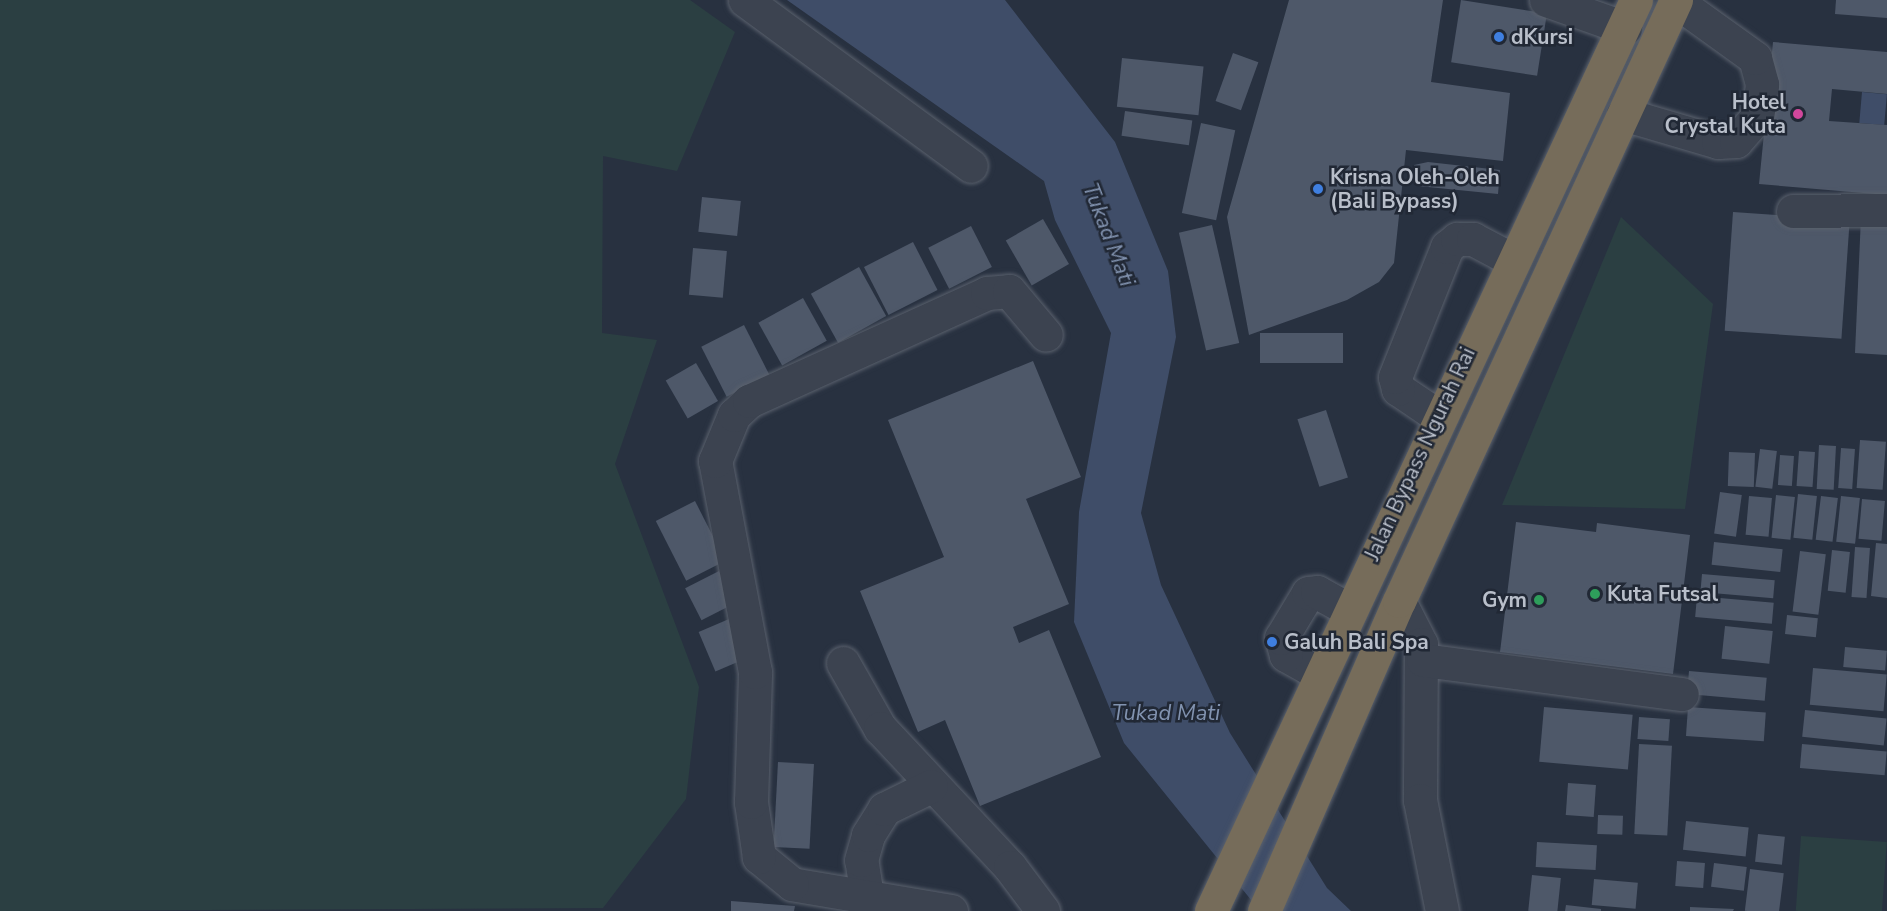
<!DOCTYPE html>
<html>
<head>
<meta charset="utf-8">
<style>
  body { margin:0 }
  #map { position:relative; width:1887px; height:911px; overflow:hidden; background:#283140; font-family:"Nunito Sans",sans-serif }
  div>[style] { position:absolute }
  .green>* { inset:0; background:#2b3f42; transform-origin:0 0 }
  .water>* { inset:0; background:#3f4d68; transform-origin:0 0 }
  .building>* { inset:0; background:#4e5869; transform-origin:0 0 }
  .roads { filter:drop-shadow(0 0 2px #5a616d) drop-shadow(0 0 2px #5a616d) }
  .minor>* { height:33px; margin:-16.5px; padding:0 16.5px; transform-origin:16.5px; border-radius:16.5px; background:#3c4350 }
  .highway>* { height:33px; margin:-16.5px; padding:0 16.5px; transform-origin:16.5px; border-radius:16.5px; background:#766c5a }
  .dots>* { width:16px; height:16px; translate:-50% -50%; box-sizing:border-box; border:3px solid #212835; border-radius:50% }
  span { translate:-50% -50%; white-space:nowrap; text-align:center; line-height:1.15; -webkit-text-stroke:5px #212835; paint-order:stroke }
  .poi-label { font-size:21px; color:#b9bfca; font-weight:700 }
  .left { translate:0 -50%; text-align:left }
  .right { translate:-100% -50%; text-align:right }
  .street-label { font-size:21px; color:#b9bfca }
  .water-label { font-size:22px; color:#8293b0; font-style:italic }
</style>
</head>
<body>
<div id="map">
  <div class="green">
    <i style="clip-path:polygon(0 0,690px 0,735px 32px,677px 171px,603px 156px,602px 333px,657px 340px,615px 464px,699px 687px,686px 799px,603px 908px,0 911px)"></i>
    <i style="clip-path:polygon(1621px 217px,1713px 304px,1685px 509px,1502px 505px)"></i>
    <i style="left:1801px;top:836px;width:86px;height:75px;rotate:4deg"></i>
  </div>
  <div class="water">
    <i style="clip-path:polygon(787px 0,1005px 0,1115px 142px,1168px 271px,1176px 337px,1141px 513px,1161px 585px,1230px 733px,1327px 888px,1351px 911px,1260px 911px,1124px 743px,1074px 622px,1079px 512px,1111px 333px,1055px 220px,1044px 181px)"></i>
    <i style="left:1862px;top:92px;width:25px;height:31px;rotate:5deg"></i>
  </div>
  <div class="building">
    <i style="clip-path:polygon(1289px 0,1443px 0,1431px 82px,1510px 93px,1503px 161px,1406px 150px,1394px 263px,1379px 282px,1347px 300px,1249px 335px,1227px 217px)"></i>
    <i style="left:1461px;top:0;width:87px;height:63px;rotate:9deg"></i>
    <i style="clip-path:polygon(1836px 0,1887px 0,1887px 18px,1835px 14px)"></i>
    <i style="clip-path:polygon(1773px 42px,1887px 52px,1887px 94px,1832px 89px,1829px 121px,1887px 125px,1887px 195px,1759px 184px)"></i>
    <i style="left:1233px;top:53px;width:27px;height:51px;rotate:20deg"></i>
    <i style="left:1122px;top:58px;width:82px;height:49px;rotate:6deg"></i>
    <i style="left:1125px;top:111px;width:68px;height:25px;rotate:8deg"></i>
    <i style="left:1201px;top:123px;width:35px;height:92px;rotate:12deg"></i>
    <i style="clip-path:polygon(1428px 162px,1500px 170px,1498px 194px,1418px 186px,1413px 179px,1414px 165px)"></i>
    <i style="left:702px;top:197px;width:39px;height:35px;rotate:6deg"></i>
    <i style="left:1733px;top:212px;width:117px;height:119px;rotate:4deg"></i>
    <i style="clip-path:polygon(1861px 217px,1887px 218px,1887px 355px,1855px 353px)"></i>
    <i style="left:1043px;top:219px;width:52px;height:43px;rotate:60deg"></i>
    <i style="left:1212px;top:225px;width:121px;height:34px;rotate:77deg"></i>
    <i style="left:971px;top:226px;width:46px;height:48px;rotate:63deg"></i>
    <i style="left:913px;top:242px;width:54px;height:55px;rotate:63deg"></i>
    <i style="left:693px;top:248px;width:34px;height:47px;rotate:5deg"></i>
    <i style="left:859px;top:267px;width:56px;height:55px;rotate:61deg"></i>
    <i style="left:803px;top:298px;width:49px;height:51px;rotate:61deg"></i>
    <i style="left:744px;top:325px;width:56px;height:48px;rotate:63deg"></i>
    <i style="left:1260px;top:333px;width:83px;height:30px"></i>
    <i style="clip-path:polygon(1033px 361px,1081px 477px,1026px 499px,1069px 604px,1013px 627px,1019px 643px,1049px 630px,1101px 757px,980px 806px,945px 720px,918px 732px,860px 591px,944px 557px,888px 420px)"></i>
    <i style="left:696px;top:363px;width:44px;height:35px;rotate:60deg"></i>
    <i style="left:1326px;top:410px;width:71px;height:30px;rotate:72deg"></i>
    <i style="left:1860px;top:440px;width:26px;height:48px;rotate:4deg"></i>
    <i style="left:1819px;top:445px;width:17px;height:44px;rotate:3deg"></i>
    <i style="left:1841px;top:448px;width:14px;height:40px;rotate:4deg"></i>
    <i style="left:1760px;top:449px;width:17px;height:38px;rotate:7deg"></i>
    <i style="left:1799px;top:451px;width:16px;height:35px;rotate:4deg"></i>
    <i style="left:1729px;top:452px;width:26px;height:34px;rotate:2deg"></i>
    <i style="left:1780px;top:455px;width:14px;height:30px;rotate:4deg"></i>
    <i style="left:1720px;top:492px;width:22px;height:42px;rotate:8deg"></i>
    <i style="left:1798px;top:494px;width:19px;height:44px;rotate:6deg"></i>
    <i style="left:1776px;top:495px;width:19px;height:43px;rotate:6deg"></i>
    <i style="left:1749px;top:496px;width:23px;height:39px;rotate:5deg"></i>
    <i style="left:1821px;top:496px;width:17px;height:44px;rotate:7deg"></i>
    <i style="left:1841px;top:496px;width:19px;height:46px;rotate:6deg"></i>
    <i style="left:1862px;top:499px;width:23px;height:40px;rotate:5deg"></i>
    <i style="left:695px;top:501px;width:67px;height:44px;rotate:63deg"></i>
    <i style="clip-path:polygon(1516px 522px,1596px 532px,1597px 523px,1690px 535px,1673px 674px,1500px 652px)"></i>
    <i style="left:1714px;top:542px;width:69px;height:23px;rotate:6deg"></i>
    <i style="clip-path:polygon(1876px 543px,1887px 544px,1887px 598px,1871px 596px)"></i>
    <i style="left:1855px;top:547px;width:15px;height:50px;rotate:4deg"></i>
    <i style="left:1832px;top:550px;width:18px;height:41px;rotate:6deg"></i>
    <i style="left:1800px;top:551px;width:26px;height:61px;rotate:7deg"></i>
    <i style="left:719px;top:571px;width:36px;height:38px;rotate:63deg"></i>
    <i style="left:1702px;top:574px;width:73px;height:18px;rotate:5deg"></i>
    <i style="left:1697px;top:596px;width:77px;height:21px;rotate:5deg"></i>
    <i style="left:1787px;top:615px;width:31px;height:19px;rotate:6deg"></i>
    <i style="left:729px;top:619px;width:43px;height:33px;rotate:67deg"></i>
    <i style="left:1725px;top:626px;width:48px;height:33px;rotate:6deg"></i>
    <i style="left:1845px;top:647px;width:42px;height:20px;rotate:5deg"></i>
    <i style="left:1813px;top:668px;width:74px;height:37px;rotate:5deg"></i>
    <i style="left:1689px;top:671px;width:78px;height:23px;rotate:5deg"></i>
    <i style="left:1544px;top:707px;width:89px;height:55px;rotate:5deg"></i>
    <i style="left:1688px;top:707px;width:78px;height:29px;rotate:4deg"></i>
    <i style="left:1805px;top:710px;width:82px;height:27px;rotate:6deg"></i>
    <i style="left:1639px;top:717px;width:31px;height:22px;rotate:4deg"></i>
    <i style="left:1639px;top:744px;width:33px;height:90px;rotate:3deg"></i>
    <i style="left:1802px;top:744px;width:85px;height:24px;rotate:5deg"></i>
    <i style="left:778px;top:762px;width:36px;height:85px;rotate:3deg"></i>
    <i style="left:1568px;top:783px;width:28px;height:32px;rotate:4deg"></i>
    <i style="left:1598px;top:815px;width:25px;height:19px;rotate:2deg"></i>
    <i style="left:1686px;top:821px;width:63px;height:29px;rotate:6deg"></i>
    <i style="left:1758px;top:834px;width:27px;height:28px;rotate:6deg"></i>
    <i style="left:1537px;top:842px;width:60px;height:25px;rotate:3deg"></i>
    <i style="left:1677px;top:861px;width:28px;height:25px;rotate:4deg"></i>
    <i style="left:1714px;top:863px;width:33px;height:24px;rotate:7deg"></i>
    <i style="left:1750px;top:869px;width:34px;height:42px;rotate:7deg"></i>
    <i style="left:1532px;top:875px;width:29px;height:36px;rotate:6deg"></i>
    <i style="left:1594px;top:879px;width:44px;height:26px;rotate:5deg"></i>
    <i style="clip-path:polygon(731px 901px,795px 906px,794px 911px,731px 911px)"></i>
    <i style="clip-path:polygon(1566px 905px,1601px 909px,1601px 911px,1565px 911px)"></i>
    <i style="clip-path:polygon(1690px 907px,1734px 909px,1733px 911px,1690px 911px)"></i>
  </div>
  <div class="roads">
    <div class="minor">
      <i style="left:745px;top:0;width:280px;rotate:36.3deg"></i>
      <i style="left:1546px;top:0;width:84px;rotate:19.5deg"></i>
      <i style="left:1623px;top:114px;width:99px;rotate:16.4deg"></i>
      <i style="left:1718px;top:142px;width:18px;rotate:-3deg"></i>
      <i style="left:1736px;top:141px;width:32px;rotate:-49deg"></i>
      <i style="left:1757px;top:117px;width:33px;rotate:-81deg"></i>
      <i style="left:1762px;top:84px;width:27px;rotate:-105deg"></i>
      <i style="left:1755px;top:58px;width:97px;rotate:-144.2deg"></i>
      <i style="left:1793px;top:211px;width:94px;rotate:-0.6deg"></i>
      <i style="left:1438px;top:416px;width:48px;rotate:-146deg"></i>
      <i style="left:1398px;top:389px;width:12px;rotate:-104deg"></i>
      <i style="left:1395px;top:377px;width:140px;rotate:-68.2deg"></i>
      <i style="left:1447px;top:247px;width:13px;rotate:-39deg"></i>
      <i style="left:1457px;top:239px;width:16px"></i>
      <i style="left:1473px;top:239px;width:43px;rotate:27.8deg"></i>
      <i style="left:1399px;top:601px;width:48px;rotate:62.9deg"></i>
      <i style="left:1421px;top:644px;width:156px;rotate:90.4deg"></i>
      <i style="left:1420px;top:800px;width:113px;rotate:78.8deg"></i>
      <i style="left:1423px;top:660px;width:261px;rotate:7.5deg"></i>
      <i style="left:843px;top:663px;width:75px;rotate:60.4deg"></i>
      <i style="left:880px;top:728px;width:190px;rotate:46.9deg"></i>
      <i style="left:1010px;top:867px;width:55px;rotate:53.1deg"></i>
      <i style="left:1320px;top:674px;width:39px;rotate:-151deg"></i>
      <i style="left:1286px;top:655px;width:18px;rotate:-106deg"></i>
      <i style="left:1281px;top:638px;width:52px;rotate:-59deg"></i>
      <i style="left:1308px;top:593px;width:9px;rotate:-6deg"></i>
      <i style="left:1317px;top:592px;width:37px;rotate:29deg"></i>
      <i style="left:867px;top:896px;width:36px;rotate:-99deg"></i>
      <i style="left:861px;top:860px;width:26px;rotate:-74deg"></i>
      <i style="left:868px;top:835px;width:31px;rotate:-58deg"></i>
      <i style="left:884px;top:809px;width:52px;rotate:-26.1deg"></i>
      <i style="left:951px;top:911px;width:161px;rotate:-170.4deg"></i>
      <i style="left:792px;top:884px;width:43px;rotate:-140.7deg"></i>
      <i style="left:759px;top:857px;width:56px;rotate:-98.3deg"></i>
      <i style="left:751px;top:802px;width:130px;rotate:-88.2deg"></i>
      <i style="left:755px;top:672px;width:215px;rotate:-100.7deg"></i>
      <i style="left:715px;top:461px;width:50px;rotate:-67.6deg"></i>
      <i style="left:734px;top:415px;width:21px;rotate:-43deg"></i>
      <i style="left:749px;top:401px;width:261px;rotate:-24.4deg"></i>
      <i style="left:987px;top:293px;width:22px;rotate:-5deg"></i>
      <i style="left:1009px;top:291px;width:57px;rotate:49.9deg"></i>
    </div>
    <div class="highway">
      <i style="left:1211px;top:911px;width:1005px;rotate:-64.99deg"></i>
      <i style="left:1264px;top:911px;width:338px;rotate:-66.5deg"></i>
      <i style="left:1399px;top:601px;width:662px;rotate:-65.26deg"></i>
    </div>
  </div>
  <div class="dots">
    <i style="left:1499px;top:37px;background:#3f7fe0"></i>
    <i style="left:1798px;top:114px;background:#d1479c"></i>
    <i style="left:1318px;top:189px;background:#3f7fe0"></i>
    <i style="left:1595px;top:594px;background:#2e9e5b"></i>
    <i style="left:1539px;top:600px;background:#2e9e5b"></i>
    <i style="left:1272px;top:642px;background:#3f7fe0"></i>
  </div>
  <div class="poi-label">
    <span class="left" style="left:1511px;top:37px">dKursi</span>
    <span class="right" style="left:1786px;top:114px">Hotel<br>Crystal Kuta</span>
    <span class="left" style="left:1330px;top:189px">Krisna Oleh-Oleh<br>(Bali Bypass)</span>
    <span class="left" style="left:1607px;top:594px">Kuta Futsal</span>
    <span class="right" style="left:1527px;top:600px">Gym</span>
    <span class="left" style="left:1284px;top:642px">Galuh Bali Spa</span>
  </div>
  <div class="street-label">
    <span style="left:1420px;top:454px;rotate:-65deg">Jalan Bypass Ngurah Rai</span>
  </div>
  <div class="water-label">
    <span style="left:1108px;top:235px;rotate:69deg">Tukad Mati</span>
    <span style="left:1166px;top:714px">Tukad Mati</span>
  </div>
</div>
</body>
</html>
